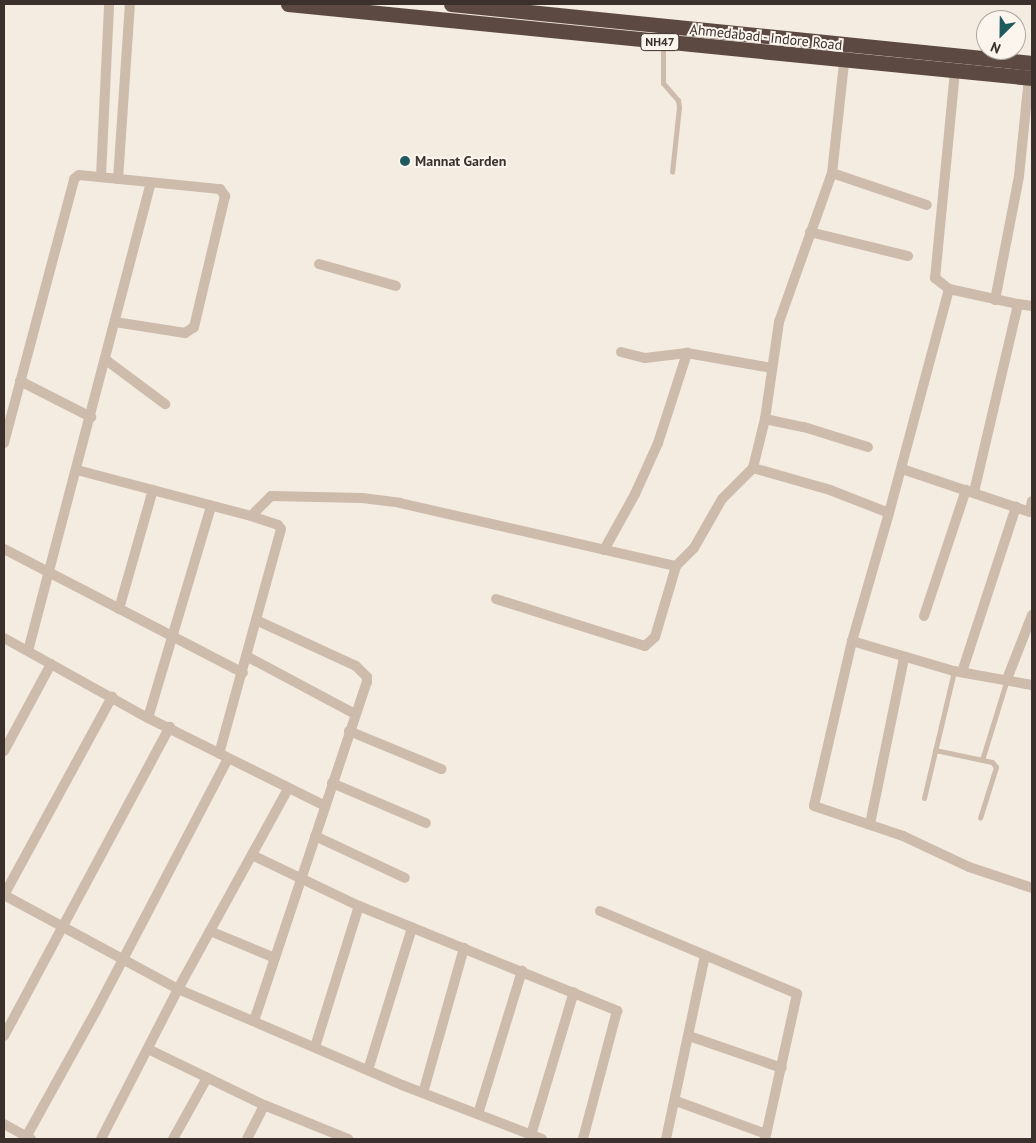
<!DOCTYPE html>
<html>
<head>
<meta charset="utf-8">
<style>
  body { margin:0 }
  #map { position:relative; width:1036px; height:1143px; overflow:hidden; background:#f4ebe1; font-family:"PT Sans",sans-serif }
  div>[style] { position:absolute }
  .lane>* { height:5px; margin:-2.5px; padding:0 2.5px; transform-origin:2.5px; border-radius:2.5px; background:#cdbbac }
  .street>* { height:10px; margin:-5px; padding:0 5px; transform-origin:5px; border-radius:5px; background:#cdbbac }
  .highway>* { height:15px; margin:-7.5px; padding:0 7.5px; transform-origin:7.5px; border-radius:7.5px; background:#5c4a42 }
  .dots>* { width:14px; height:14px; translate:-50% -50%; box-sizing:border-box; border:2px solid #fbf5ee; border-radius:50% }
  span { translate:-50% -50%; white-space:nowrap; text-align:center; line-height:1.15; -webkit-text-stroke:4px #fbf5ee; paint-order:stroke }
  .shield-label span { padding:1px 4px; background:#fbf5ee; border:1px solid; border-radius:4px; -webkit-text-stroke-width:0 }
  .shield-label { font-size:12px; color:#3b302b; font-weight:700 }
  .street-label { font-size:14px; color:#3b302b }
  .poi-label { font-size:14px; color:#3b302b; font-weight:700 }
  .left { translate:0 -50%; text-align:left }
  .frame { position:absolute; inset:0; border:5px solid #3b302b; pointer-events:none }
  .north { position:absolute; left:976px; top:10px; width:50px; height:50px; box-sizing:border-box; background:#fbf5ee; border:1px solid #aea6a0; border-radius:50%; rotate:203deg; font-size:14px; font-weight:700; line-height:20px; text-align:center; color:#3b302b }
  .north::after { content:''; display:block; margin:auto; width:18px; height:22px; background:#1f5a5e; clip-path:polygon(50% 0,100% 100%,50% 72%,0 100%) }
</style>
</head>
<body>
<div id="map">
  <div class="lane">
    <i style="left:663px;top:44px;width:39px;rotate:90deg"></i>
    <i style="left:663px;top:83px;width:23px;rotate:49deg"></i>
    <i style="left:678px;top:100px;width:7px;rotate:82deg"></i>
    <i style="left:679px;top:107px;width:65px;rotate:96.1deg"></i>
    <i style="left:935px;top:750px;width:58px;rotate:11.9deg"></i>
    <i style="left:992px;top:762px;width:6px;rotate:51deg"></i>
    <i style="left:996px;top:767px;width:53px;rotate:107.4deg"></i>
    <i style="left:982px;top:760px;width:85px;rotate:-72.8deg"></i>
    <i style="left:924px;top:798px;width:130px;rotate:-76.7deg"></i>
  </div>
  <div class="street">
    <i style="left:845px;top:54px;width:120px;rotate:96.2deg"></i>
    <i style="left:832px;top:173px;width:158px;rotate:109.6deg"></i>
    <i style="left:779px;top:322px;width:98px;rotate:98.2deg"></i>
    <i style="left:765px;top:419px;width:50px;rotate:103.8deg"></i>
    <i style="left:753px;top:468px;width:80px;rotate:15.9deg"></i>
    <i style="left:830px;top:490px;width:63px;rotate:21.3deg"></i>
    <i style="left:889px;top:513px;width:232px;rotate:-75deg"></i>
    <i style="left:955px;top:71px;width:208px;rotate:95.5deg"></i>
    <i style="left:935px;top:278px;width:18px;rotate:38deg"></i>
    <i style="left:949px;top:289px;width:71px;rotate:12.3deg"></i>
    <i style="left:832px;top:173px;width:100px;rotate:18.6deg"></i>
    <i style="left:101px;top:176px;width:172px;rotate:-87.3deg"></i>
    <i style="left:118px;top:179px;width:175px;rotate:-86.1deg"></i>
    <i style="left:810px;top:232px;width:101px;rotate:13.8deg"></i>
    <i style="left:319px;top:264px;width:80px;rotate:15.9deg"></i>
    <i style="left:995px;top:300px;width:126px;rotate:-79deg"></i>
    <i style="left:1019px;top:176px;width:99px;rotate:-84.2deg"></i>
    <i style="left:621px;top:352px;width:25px;rotate:14deg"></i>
    <i style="left:645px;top:358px;width:42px;rotate:-6.8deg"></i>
    <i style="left:687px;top:353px;width:86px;rotate:10deg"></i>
    <i style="left:106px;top:360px;width:74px;rotate:36.7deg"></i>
    <i style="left:20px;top:381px;width:80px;rotate:26.9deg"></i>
    <i style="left:765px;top:419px;width:40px;rotate:12deg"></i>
    <i style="left:804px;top:427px;width:67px;rotate:17.4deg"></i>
    <i style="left:4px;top:443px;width:273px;rotate:-75.1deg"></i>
    <i style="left:74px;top:179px;width:6px;rotate:-39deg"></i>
    <i style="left:79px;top:175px;width:142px;rotate:5.7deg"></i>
    <i style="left:220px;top:189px;width:9px;rotate:54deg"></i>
    <i style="left:225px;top:196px;width:135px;rotate:103.3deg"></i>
    <i style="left:194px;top:327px;width:11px;rotate:146deg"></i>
    <i style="left:185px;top:333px;width:71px;rotate:-171.1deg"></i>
    <i style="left:902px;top:469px;width:135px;rotate:18.6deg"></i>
    <i style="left:1030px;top:512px;width:11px;rotate:-80deg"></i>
    <i style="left:77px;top:470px;width:180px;rotate:14.8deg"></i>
    <i style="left:251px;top:516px;width:28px;rotate:18deg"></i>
    <i style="left:278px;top:525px;width:5px;rotate:53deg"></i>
    <i style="left:281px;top:529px;width:233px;rotate:105.4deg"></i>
    <i style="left:974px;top:492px;width:193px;rotate:-76.8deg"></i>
    <i style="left:1018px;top:304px;width:14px;rotate:8deg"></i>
    <i style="left:889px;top:513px;width:133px;rotate:106.1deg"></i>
    <i style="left:852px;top:641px;width:169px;rotate:103deg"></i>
    <i style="left:814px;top:806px;width:94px;rotate:18.6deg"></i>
    <i style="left:903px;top:836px;width:73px;rotate:25.2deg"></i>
    <i style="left:969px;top:867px;width:66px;rotate:18.4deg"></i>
    <i style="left:251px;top:516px;width:28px;rotate:-45deg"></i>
    <i style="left:271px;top:496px;width:91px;rotate:1.3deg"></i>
    <i style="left:362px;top:498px;width:38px;rotate:7deg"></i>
    <i style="left:400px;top:503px;width:283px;rotate:12.9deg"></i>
    <i style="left:676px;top:566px;width:25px;rotate:-45deg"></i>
    <i style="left:694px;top:548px;width:56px;rotate:-60.3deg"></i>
    <i style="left:722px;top:499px;width:44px;rotate:-45deg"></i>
    <i style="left:4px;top:549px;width:269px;rotate:27.4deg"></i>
    <i style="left:604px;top:550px;width:64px;rotate:-61deg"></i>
    <i style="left:635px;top:494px;width:56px;rotate:-65.7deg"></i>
    <i style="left:658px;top:443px;width:95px;rotate:-72.1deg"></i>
    <i style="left:496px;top:599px;width:156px;rotate:17.5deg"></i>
    <i style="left:645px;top:646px;width:13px;rotate:-42deg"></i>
    <i style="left:655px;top:637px;width:74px;rotate:-73.5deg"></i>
    <i style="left:119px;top:609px;width:124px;rotate:-74.1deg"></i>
    <i style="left:924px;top:616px;width:133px;rotate:-71.6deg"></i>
    <i style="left:4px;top:638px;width:165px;rotate:29.1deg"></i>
    <i style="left:148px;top:718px;width:198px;rotate:26.4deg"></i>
    <i style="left:852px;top:641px;width:106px;rotate:16.4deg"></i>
    <i style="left:954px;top:671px;width:79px;rotate:10.2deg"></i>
    <i style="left:28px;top:651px;width:484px;rotate:-75.3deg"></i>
    <i style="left:248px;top:657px;width:121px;rotate:28deg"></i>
    <i style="left:962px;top:672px;width:174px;rotate:-71.9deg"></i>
    <i style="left:1007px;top:679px;width:69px;rotate:-68.7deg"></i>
    <i style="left:148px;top:718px;width:221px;rotate:-73.4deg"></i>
    <i style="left:349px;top:731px;width:100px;rotate:22.4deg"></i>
    <i style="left:4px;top:751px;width:99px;rotate:-61.6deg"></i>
    <i style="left:332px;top:783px;width:102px;rotate:23.1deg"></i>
    <i style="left:870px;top:824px;width:169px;rotate:-78.4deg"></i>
    <i style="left:315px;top:836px;width:99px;rotate:25deg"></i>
    <i style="left:252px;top:855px;width:119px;rotate:25.5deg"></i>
    <i style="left:359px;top:906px;width:279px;rotate:22.1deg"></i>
    <i style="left:617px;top:1011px;width:132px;rotate:104.9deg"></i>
    <i style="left:4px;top:895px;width:198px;rotate:28.4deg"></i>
    <i style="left:178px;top:989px;width:244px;rotate:23.2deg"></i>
    <i style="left:402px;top:1085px;width:150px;rotate:21.1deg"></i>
    <i style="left:4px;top:895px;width:226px;rotate:-61.4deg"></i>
    <i style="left:600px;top:911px;width:214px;rotate:22.8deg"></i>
    <i style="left:797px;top:994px;width:148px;rotate:102.4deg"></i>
    <i style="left:210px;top:931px;width:70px;rotate:22.6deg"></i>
    <i style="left:254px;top:1021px;width:357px;rotate:-71.6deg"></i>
    <i style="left:367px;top:682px;width:5px;rotate:-90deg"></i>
    <i style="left:367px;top:677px;width:16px;rotate:-135deg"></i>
    <i style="left:356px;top:666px;width:108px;rotate:-155.3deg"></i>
    <i style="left:4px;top:1036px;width:351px;rotate:-61.8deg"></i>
    <i style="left:689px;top:1036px;width:98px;rotate:19deg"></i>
    <i style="left:315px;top:1047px;width:148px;rotate:-72.7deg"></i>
    <i style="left:148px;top:1049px;width:129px;rotate:25.8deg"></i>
    <i style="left:264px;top:1105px;width:91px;rotate:22deg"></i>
    <i style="left:368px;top:1070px;width:149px;rotate:-72.8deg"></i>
    <i style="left:423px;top:1093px;width:151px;rotate:-74.2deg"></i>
    <i style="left:676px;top:1101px;width:96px;rotate:20.1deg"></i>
    <i style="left:478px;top:1114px;width:150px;rotate:-72.9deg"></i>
    <i style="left:4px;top:1124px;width:31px;rotate:29deg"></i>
    <i style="left:531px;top:1135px;width:149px;rotate:-73.3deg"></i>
    <i style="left:25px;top:1139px;width:146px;rotate:-61deg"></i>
    <i style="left:96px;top:1011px;width:284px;rotate:-62.4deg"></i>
    <i style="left:101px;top:1139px;width:169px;rotate:-62.8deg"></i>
    <i style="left:178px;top:989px;width:228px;rotate:-61.2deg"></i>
    <i style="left:173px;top:1139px;width:70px;rotate:-60.9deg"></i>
    <i style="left:247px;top:1139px;width:38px;rotate:-63deg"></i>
    <i style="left:666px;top:1139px;width:188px;rotate:-78deg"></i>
  </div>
  <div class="highway">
    <i style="left:288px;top:4px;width:748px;rotate:5.68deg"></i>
    <i style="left:451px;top:4px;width:584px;rotate:5.8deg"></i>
  </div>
  <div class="dots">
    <i style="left:405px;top:161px;background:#1f5a5e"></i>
  </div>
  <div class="shield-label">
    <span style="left:660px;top:42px">NH47</span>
  </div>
  <div class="street-label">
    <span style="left:766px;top:37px;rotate:6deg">Ahmedabad - Indore Road</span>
  </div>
  <div class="poi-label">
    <span class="left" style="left:415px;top:161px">Mannat Garden</span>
  </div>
  <div class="frame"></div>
  <div class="north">N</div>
</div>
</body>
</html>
